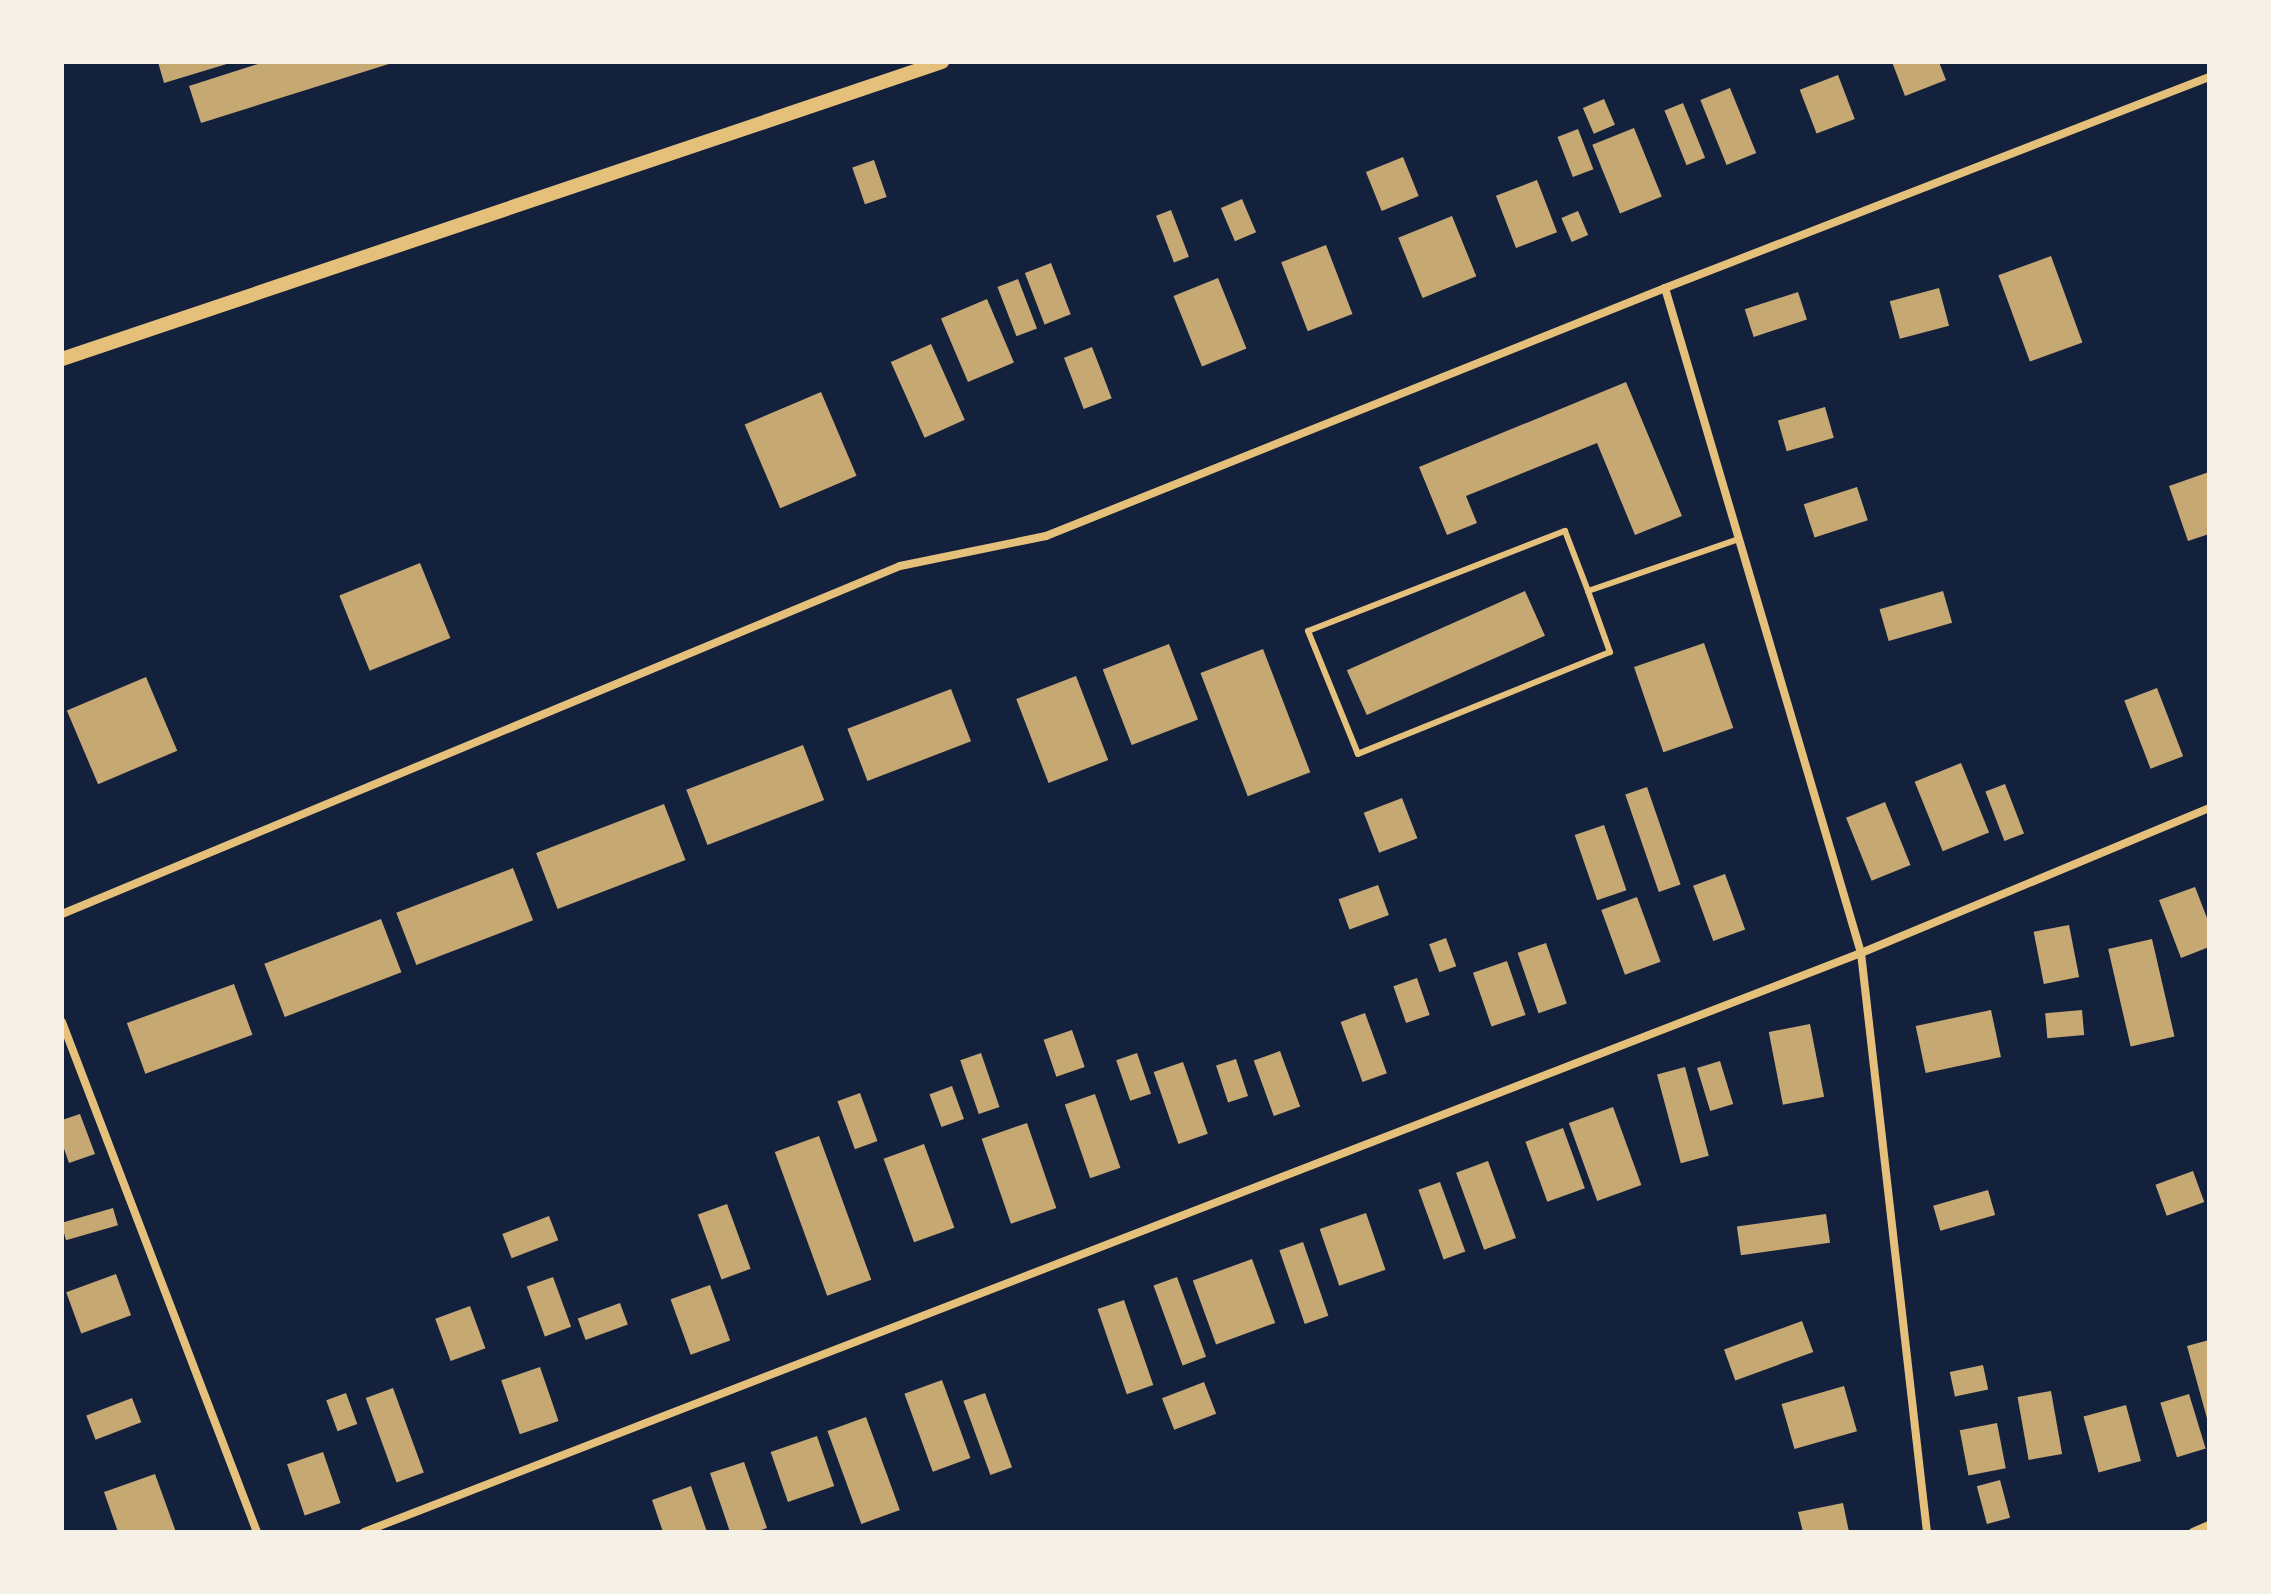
<!DOCTYPE html>
<html>
<head>
<meta charset="utf-8">
<style>
  body { margin:0 }
  #map { position:relative; width:2271px; height:1594px; overflow:hidden; background:#14213d; font-family:Mulish,sans-serif }
  div>[style] { position:absolute }
  .building>* { inset:0; background:#c6a872; transform-origin:0 0 }
  .service>* { height:6px; margin:-3px; padding:0 3px; transform-origin:3px; border-radius:3px; background:#e5c07b }
  .minor>* { height:8px; margin:-4px; padding:0 4px; transform-origin:4px; border-radius:4px; background:#e5c07b }
  .tertiary>* { height:14px; margin:-7px; padding:0 7px; transform-origin:7px; border-radius:7px; background:#e5c07b }
  span { translate:-50% -50%; white-space:nowrap; text-align:center; line-height:1.15; -webkit-text-stroke:7px #f6f1e7; paint-order:stroke }
  .frame { position:absolute; inset:0; border:64px solid #f6f1e7; pointer-events:none }
</style>
</head>
<body>
<div id="map">
  <div class="building">
    <i style="clip-path:polygon(158px 62px,230px 62px,230px 63px,164px 83px)"></i>
    <i style="clip-path:polygon(264px 62px,392px 62px,392px 63px,201px 123px,189px 86px)"></i>
    <i style="clip-path:polygon(1892px 62px,1939px 62px,1946px 80px,1905px 96px)"></i>
    <i style="left:1838px;top:75px;width:47px;height:41px;rotate:69deg"></i>
    <i style="left:1730px;top:88px;width:70px;height:32px;rotate:68deg"></i>
    <i style="left:1604px;top:99px;width:28px;height:23px;rotate:67deg"></i>
    <i style="left:1683px;top:103px;width:59px;height:20px;rotate:68deg"></i>
    <i style="left:1634px;top:128px;width:74px;height:45px;rotate:68deg"></i>
    <i style="left:1578px;top:129px;width:43px;height:22px;rotate:69deg"></i>
    <i style="left:1403px;top:157px;width:42px;height:40px;rotate:68deg"></i>
    <i style="left:874px;top:160px;width:39px;height:23px;rotate:71deg"></i>
    <i style="left:1537px;top:180px;width:56px;height:44px;rotate:69deg"></i>
    <i style="left:1242px;top:199px;width:36px;height:23px;rotate:67deg"></i>
    <i style="left:1171px;top:210px;width:50px;height:16px;rotate:69deg"></i>
    <i style="left:1578px;top:211px;width:26px;height:18px;rotate:67deg"></i>
    <i style="left:1452px;top:216px;width:65px;height:58px;rotate:68deg"></i>
    <i style="left:1326px;top:245px;width:74px;height:48px;rotate:69deg"></i>
    <i style="left:2051px;top:256px;width:92px;height:56px;rotate:70deg"></i>
    <i style="left:1051px;top:263px;width:55px;height:28px;rotate:69deg"></i>
    <i style="left:1218px;top:278px;width:76px;height:48px;rotate:68deg"></i>
    <i style="left:1018px;top:279px;width:53px;height:22px;rotate:69deg"></i>
    <i style="left:1939px;top:288px;width:39px;height:51px;rotate:75deg"></i>
    <i style="left:1798px;top:292px;width:29px;height:56px;rotate:72deg"></i>
    <i style="left:987px;top:299px;width:69px;height:50px;rotate:67deg"></i>
    <i style="left:931px;top:344px;width:83px;height:44px;rotate:66deg"></i>
    <i style="left:1092px;top:347px;width:55px;height:30px;rotate:69deg"></i>
    <i style="clip-path:polygon(1626px 382px,1682px 516px,1635px 535px,1597px 443px,1466px 496px,1477px 523px,1447px 535px,1419px 467px)"></i>
    <i style="left:821px;top:392px;width:91px;height:83px;rotate:67deg"></i>
    <i style="left:1825px;top:407px;width:32px;height:49px;rotate:74deg"></i>
    <i style="clip-path:polygon(2209px 472px,2209px 534px,2188px 541px,2169px 486px)"></i>
    <i style="left:1857px;top:487px;width:35px;height:56px;rotate:72deg"></i>
    <i style="left:420px;top:563px;width:81px;height:87px;rotate:68deg"></i>
    <i style="left:1525px;top:591px;width:49px;height:195px;rotate:66deg"></i>
    <i style="left:1943px;top:591px;width:33px;height:66px;rotate:74deg"></i>
    <i style="left:1704px;top:643px;width:90px;height:74px;rotate:71deg"></i>
    <i style="left:1169px;top:644px;width:81px;height:71px;rotate:69deg"></i>
    <i style="left:1263px;top:649px;width:132px;height:67px;rotate:69deg"></i>
    <i style="left:1076px;top:676px;width:90px;height:64px;rotate:69deg"></i>
    <i style="left:146px;top:677px;width:80px;height:86px;rotate:67deg"></i>
    <i style="left:2157px;top:688px;width:73px;height:35px;rotate:69deg"></i>
    <i style="left:951px;top:689px;width:56px;height:111px;rotate:69deg"></i>
    <i style="left:803px;top:745px;width:59px;height:125px;rotate:69deg"></i>
    <i style="left:1961px;top:763px;width:75px;height:50px;rotate:68deg"></i>
    <i style="left:2005px;top:784px;width:53px;height:21px;rotate:69deg"></i>
    <i style="left:1647px;top:787px;width:103px;height:23px;rotate:71deg"></i>
    <i style="left:1402px;top:798px;width:43px;height:41px;rotate:69deg"></i>
    <i style="left:1885px;top:802px;width:68px;height:42px;rotate:68deg"></i>
    <i style="left:664px;top:804px;width:60px;height:137px;rotate:69deg"></i>
    <i style="left:1604px;top:825px;width:69px;height:31px;rotate:71deg"></i>
    <i style="left:513px;top:868px;width:56px;height:125px;rotate:69deg"></i>
    <i style="left:1725px;top:874px;width:59px;height:34px;rotate:70deg"></i>
    <i style="left:1378px;top:885px;width:32px;height:42px;rotate:70deg"></i>
    <i style="clip-path:polygon(2195px 887px,2209px 923px,2209px 947px,2181px 958px,2159px 900px)"></i>
    <i style="left:1637px;top:897px;width:69px;height:38px;rotate:70deg"></i>
    <i style="left:381px;top:919px;width:57px;height:125px;rotate:69deg"></i>
    <i style="left:2069px;top:925px;width:53px;height:36px;rotate:79deg"></i>
    <i style="left:1446px;top:938px;width:30px;height:18px;rotate:70deg"></i>
    <i style="left:2152px;top:939px;width:100px;height:45px;rotate:77deg"></i>
    <i style="left:1546px;top:943px;width:64px;height:30px;rotate:71deg"></i>
    <i style="left:1507px;top:961px;width:57px;height:36px;rotate:71deg"></i>
    <i style="left:1417px;top:978px;width:39px;height:25px;rotate:71deg"></i>
    <i style="left:234px;top:984px;width:54px;height:114px;rotate:70deg"></i>
    <i style="left:1991px;top:1010px;width:48px;height:77px;rotate:78deg"></i>
    <i style="left:2082px;top:1010px;width:25px;height:37px;rotate:85deg"></i>
    <i style="left:1365px;top:1013px;width:64px;height:26px;rotate:70deg"></i>
    <i style="left:1810px;top:1024px;width:74px;height:42px;rotate:79deg"></i>
    <i style="left:1072px;top:1030px;width:39px;height:30px;rotate:71deg"></i>
    <i style="left:1280px;top:1051px;width:59px;height:28px;rotate:70deg"></i>
    <i style="left:981px;top:1053px;width:57px;height:22px;rotate:71deg"></i>
    <i style="left:1137px;top:1053px;width:43px;height:22px;rotate:71deg"></i>
    <i style="left:1236px;top:1059px;width:39px;height:21px;rotate:72deg"></i>
    <i style="left:1720px;top:1061px;width:45px;height:24px;rotate:73deg"></i>
    <i style="left:1183px;top:1062px;width:76px;height:31px;rotate:71deg"></i>
    <i style="left:1685px;top:1067px;width:92px;height:29px;rotate:75deg"></i>
    <i style="left:952px;top:1086px;width:35px;height:24px;rotate:70deg"></i>
    <i style="left:860px;top:1093px;width:51px;height:24px;rotate:70deg"></i>
    <i style="left:1095px;top:1094px;width:78px;height:32px;rotate:71deg"></i>
    <i style="left:1613px;top:1107px;width:83px;height:47px;rotate:70deg"></i>
    <i style="clip-path:polygon(80px 1114px,95px 1154px,69px 1163px,62px 1143px,62px 1120px)"></i>
    <i style="left:1027px;top:1123px;width:90px;height:48px;rotate:71deg"></i>
    <i style="left:1563px;top:1128px;width:64px;height:40px;rotate:70deg"></i>
    <i style="left:819px;top:1136px;width:153px;height:47px;rotate:70deg"></i>
    <i style="left:924px;top:1144px;width:89px;height:43px;rotate:70deg"></i>
    <i style="left:1488px;top:1161px;width:82px;height:34px;rotate:70deg"></i>
    <i style="left:2193px;top:1171px;width:33px;height:40px;rotate:70deg"></i>
    <i style="left:1440px;top:1182px;width:74px;height:23px;rotate:70deg"></i>
    <i style="left:1988px;top:1190px;width:26px;height:57px;rotate:74deg"></i>
    <i style="left:727px;top:1204px;width:69px;height:31px;rotate:70deg"></i>
    <i style="left:113px;top:1208px;width:18px;height:54px;rotate:74deg"></i>
    <i style="left:1366px;top:1213px;width:60px;height:49px;rotate:71deg"></i>
    <i style="left:1826px;top:1214px;width:29px;height:90px;rotate:82deg"></i>
    <i style="left:549px;top:1216px;width:26px;height:50px;rotate:69deg"></i>
    <i style="left:1303px;top:1242px;width:78px;height:25px;rotate:71deg"></i>
    <i style="left:1252px;top:1259px;width:68px;height:63px;rotate:70deg"></i>
    <i style="left:116px;top:1274px;width:44px;height:53px;rotate:70deg"></i>
    <i style="left:553px;top:1277px;width:53px;height:28px;rotate:70deg"></i>
    <i style="left:1177px;top:1277px;width:85px;height:25px;rotate:70deg"></i>
    <i style="left:710px;top:1285px;width:59px;height:42px;rotate:70deg"></i>
    <i style="left:1124px;top:1300px;width:90px;height:28px;rotate:71deg"></i>
    <i style="left:620px;top:1303px;width:23px;height:45px;rotate:70deg"></i>
    <i style="left:470px;top:1306px;width:45px;height:37px;rotate:70deg"></i>
    <i style="left:1802px;top:1321px;width:33px;height:83px;rotate:70deg"></i>
    <i style="clip-path:polygon(2209px 1340px,2209px 1422px,2208px 1422px,2187px 1346px)"></i>
    <i style="left:1983px;top:1365px;width:25px;height:34px;rotate:78deg"></i>
    <i style="left:540px;top:1367px;width:57px;height:41px;rotate:71deg"></i>
    <i style="left:942px;top:1380px;width:83px;height:40px;rotate:70deg"></i>
    <i style="left:1204px;top:1382px;width:34px;height:45px;rotate:69deg"></i>
    <i style="left:1844px;top:1386px;width:47px;height:65px;rotate:74deg"></i>
    <i style="left:393px;top:1388px;width:90px;height:29px;rotate:70deg"></i>
    <i style="left:2051px;top:1391px;width:64px;height:34px;rotate:80deg"></i>
    <i style="left:346px;top:1393px;width:33px;height:21px;rotate:70deg"></i>
    <i style="left:985px;top:1393px;width:79px;height:23px;rotate:70deg"></i>
    <i style="left:2189px;top:1394px;width:57px;height:30px;rotate:73deg"></i>
    <i style="left:132px;top:1398px;width:26px;height:49px;rotate:69deg"></i>
    <i style="left:2126px;top:1405px;width:58px;height:44px;rotate:75deg"></i>
    <i style="left:866px;top:1417px;width:99px;height:41px;rotate:70deg"></i>
    <i style="left:1997px;top:1423px;width:46px;height:38px;rotate:79deg"></i>
    <i style="left:817px;top:1436px;width:53px;height:49px;rotate:71deg"></i>
    <i style="left:323px;top:1452px;width:54px;height:38px;rotate:71deg"></i>
    <i style="clip-path:polygon(744px 1462px,767px 1528px,755px 1532px,730px 1532px,710px 1473px)"></i>
    <i style="clip-path:polygon(155px 1474px,176px 1532px,118px 1532px,104px 1492px)"></i>
    <i style="left:2000px;top:1480px;width:39px;height:24px;rotate:75deg"></i>
    <i style="clip-path:polygon(691px 1486px,707px 1532px,663px 1532px,652px 1500px)"></i>
    <i style="clip-path:polygon(1843px 1503px,1849px 1532px,1803px 1532px,1798px 1512px)"></i>
  </div>
  <div class="service">
    <i style="left:1588px;top:591px;width:65px;rotate:70.2deg"></i>
    <i style="left:1610px;top:652px;width:272px;rotate:158deg"></i>
    <i style="left:1358px;top:754px;width:133px;rotate:-112.1deg"></i>
    <i style="left:1308px;top:631px;width:276px;rotate:-21.3deg"></i>
    <i style="left:1565px;top:531px;width:64px;rotate:69deg"></i>
    <i style="left:1588px;top:591px;width:160px;rotate:-19deg"></i>
  </div>
  <div class="minor">
    <i style="left:1665px;top:288px;width:693px;rotate:73.58deg"></i>
    <i style="left:1861px;top:953px;width:583px;rotate:83.5deg"></i>
    <i style="left:62px;top:914px;width:907px;rotate:-22.55deg"></i>
    <i style="left:900px;top:566px;width:149px;rotate:-11.6deg"></i>
    <i style="left:1046px;top:536px;width:667px;rotate:-21.83deg"></i>
    <i style="left:1665px;top:288px;width:583px;rotate:-21.2deg"></i>
    <i style="left:62px;top:1022px;width:546px;rotate:69.08deg"></i>
    <i style="left:364px;top:1532px;width:1605px;rotate:-21.15deg"></i>
    <i style="left:1861px;top:953px;width:377px;rotate:-22.6deg"></i>
    <i style="left:2193px;top:1532px;width:17px;rotate:-24deg"></i>
  </div>
  <div class="tertiary">
    <i style="left:62px;top:359px;width:929px;rotate:-18.65deg"></i>
  </div>
  <div class="frame"></div>
</div>
</body>
</html>
